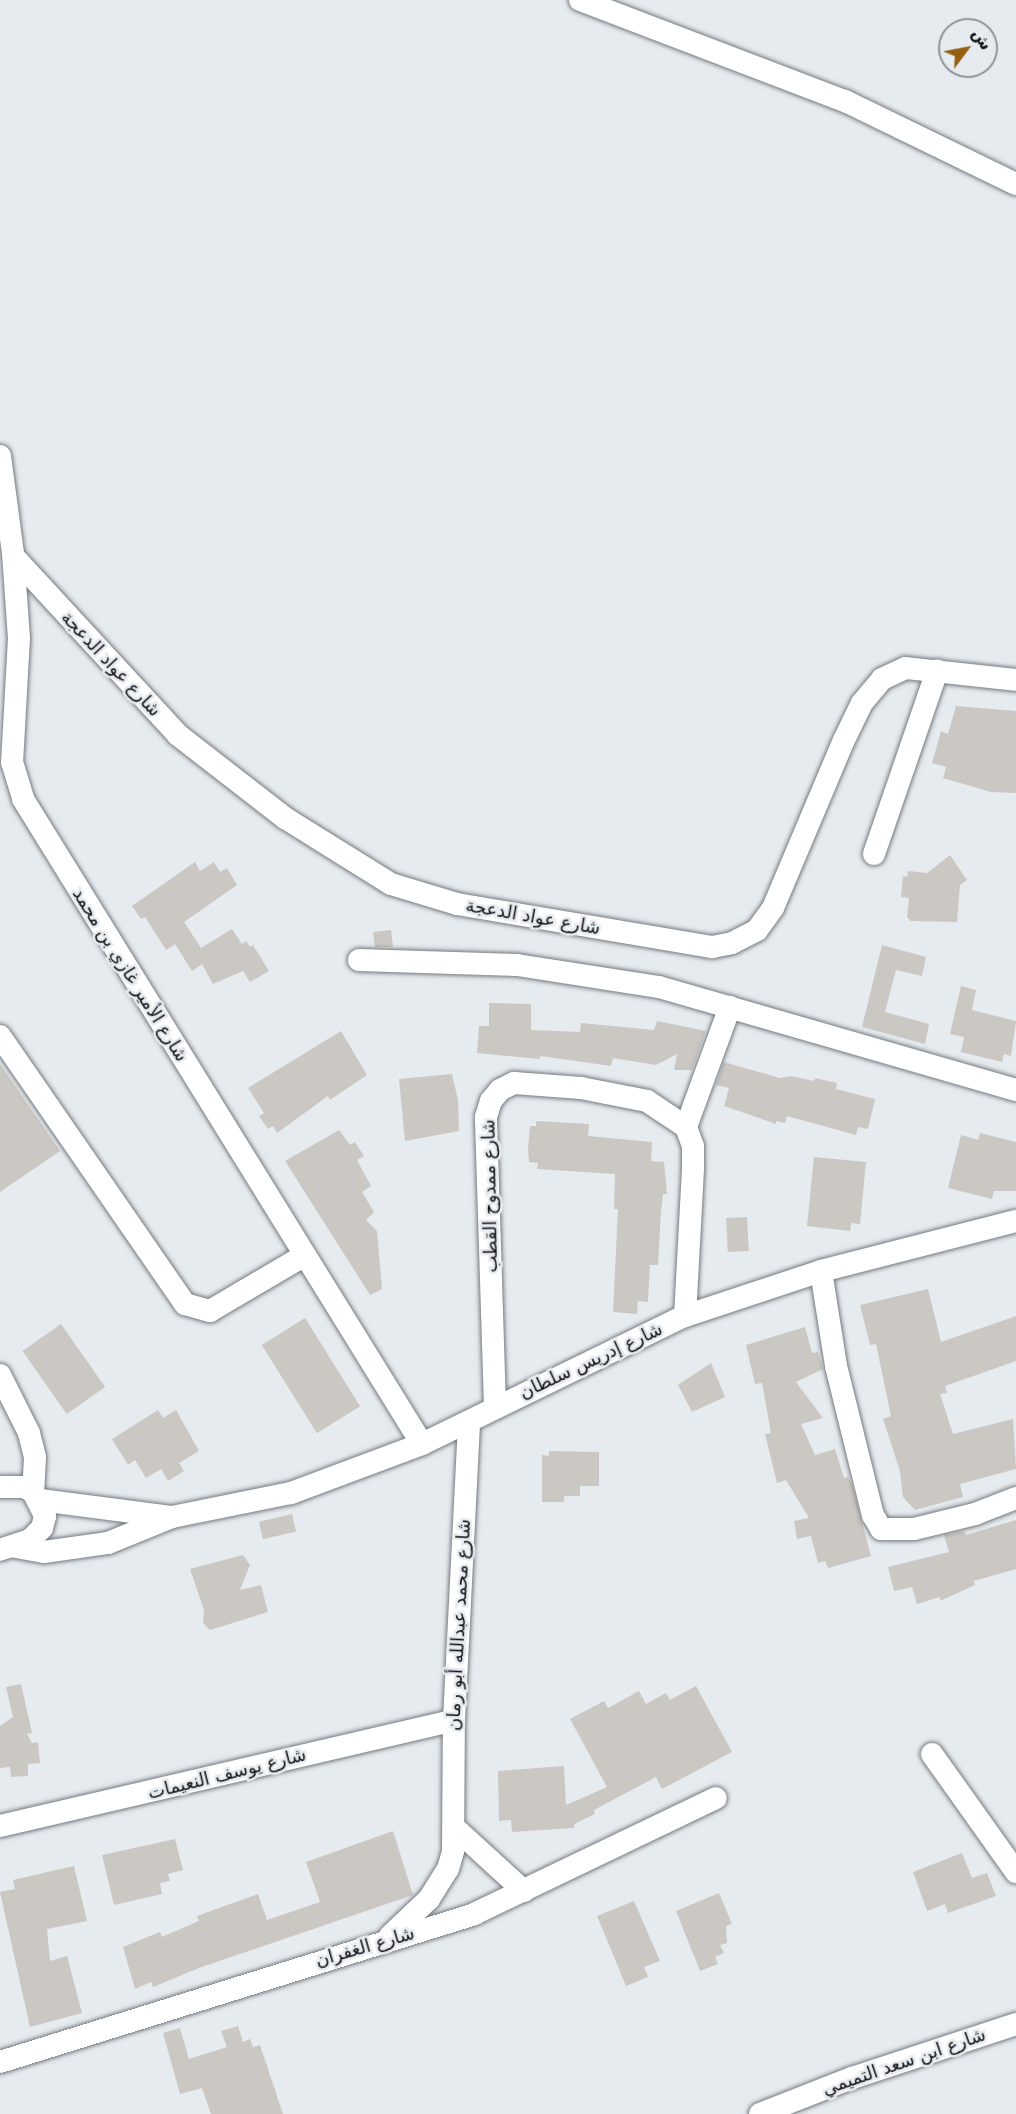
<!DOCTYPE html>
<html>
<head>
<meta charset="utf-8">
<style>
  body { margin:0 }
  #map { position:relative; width:1016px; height:2114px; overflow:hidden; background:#e6ebf0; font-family:"DejaVu Sans","Noto Sans Arabic",sans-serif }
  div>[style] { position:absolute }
  .building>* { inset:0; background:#cbc7c2; transform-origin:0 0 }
  .roads { filter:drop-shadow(0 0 2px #757a7e) drop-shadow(0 0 2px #757a7e) }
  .minor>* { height:22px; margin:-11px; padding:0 11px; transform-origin:11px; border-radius:11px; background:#fff }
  span { translate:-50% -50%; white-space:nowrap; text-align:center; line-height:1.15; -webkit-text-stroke:5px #e6ebf0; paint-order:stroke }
  .street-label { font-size:18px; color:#121315 }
  .north { position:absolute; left:938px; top:18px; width:60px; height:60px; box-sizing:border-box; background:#e6ebf0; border:2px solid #919598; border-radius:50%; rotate:58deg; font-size:16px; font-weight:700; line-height:24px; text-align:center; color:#121315 }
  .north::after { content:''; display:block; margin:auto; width:21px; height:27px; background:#936111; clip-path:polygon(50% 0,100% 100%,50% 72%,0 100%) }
</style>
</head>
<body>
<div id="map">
  <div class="building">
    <i style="clip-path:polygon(956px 706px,1016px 711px,1016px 793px,991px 792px,943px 778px,946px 767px,932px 763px,941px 731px,948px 734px)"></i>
    <i style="clip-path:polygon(950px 855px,967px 880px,960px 885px,957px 922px,911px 921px,907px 917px,909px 898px,901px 897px,903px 876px,907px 877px,908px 871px,927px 873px)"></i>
    <i style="clip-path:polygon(195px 862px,200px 871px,214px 862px,220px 872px,227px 868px,237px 885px,184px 922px,201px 948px,232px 929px,242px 944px,246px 941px,250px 947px,253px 945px,269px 971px,250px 982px,243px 971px,213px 984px,202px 964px,192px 971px,175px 944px,166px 950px,145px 917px,141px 919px,132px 906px)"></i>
    <i style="clip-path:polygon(391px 930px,393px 947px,375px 947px,373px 932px)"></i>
    <i style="clip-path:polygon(882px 945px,926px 957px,922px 976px,896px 970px,885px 1012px,929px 1024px,925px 1044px,862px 1027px)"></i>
    <i style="clip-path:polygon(961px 986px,976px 990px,972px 1010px,1016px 1021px,1011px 1056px,1004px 1054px,1002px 1062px,961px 1052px,964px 1037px,950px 1034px)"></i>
    <i style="clip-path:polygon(489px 1003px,531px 1004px,531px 1030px,580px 1032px,581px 1023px,654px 1030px,657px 1021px,706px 1031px,692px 1070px,674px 1070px,677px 1054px,656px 1065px,613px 1058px,611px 1066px,540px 1056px,540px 1059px,477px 1053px,479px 1026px,489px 1026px)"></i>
    <i style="clip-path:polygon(341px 1031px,367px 1075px,330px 1100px,328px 1096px,277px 1133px,273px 1126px,268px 1129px,259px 1116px,264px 1113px,248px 1088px)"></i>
    <i style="clip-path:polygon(724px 1062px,780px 1078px,791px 1076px,814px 1081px,815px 1078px,837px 1083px,836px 1089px,875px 1099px,868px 1129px,858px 1127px,856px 1135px,787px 1116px,785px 1123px,776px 1121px,776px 1124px,724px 1106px,729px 1088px,716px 1085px)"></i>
    <i style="clip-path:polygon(0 1064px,60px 1151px,0 1192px)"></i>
    <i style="clip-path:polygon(452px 1074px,458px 1100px,459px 1131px,405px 1141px,399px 1079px)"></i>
    <i style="clip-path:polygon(536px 1121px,589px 1124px,588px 1136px,652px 1142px,651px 1161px,664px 1162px,667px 1194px,663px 1194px,661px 1212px,658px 1265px,650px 1265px,648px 1302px,638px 1301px,637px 1314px,613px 1312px,618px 1209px,614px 1209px,615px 1174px,537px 1169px,538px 1163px,529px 1162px,528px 1149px,530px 1126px,536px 1126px)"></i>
    <i style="clip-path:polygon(339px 1130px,350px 1145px,355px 1142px,364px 1156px,357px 1160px,371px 1186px,362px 1192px,374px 1212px,366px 1220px,377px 1231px,382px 1289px,370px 1295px,285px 1161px)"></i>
    <i style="clip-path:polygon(980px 1133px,1016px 1142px,1016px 1191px,994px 1191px,992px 1199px,948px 1188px,961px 1135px,978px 1140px)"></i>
    <i style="clip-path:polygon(814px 1157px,866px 1162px,860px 1224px,851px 1223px,850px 1231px,807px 1226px)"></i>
    <i style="left:747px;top:1217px;width:34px;height:21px;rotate:87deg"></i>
    <i style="clip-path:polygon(928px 1289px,941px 1342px,1016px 1316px,1016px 1361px,945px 1386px,947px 1393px,940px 1394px,953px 1434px,1013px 1419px,1016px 1469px,960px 1484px,963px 1497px,915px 1510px,903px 1497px,900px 1471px,883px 1419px,891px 1416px,876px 1344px,870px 1345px,860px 1305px)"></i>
    <i style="left:305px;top:1318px;width:104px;height:51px;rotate:58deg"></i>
    <i style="left:61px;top:1324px;width:77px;height:47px;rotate:55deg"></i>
    <i style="clip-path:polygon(805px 1327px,812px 1353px,818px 1352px,823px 1369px,796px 1382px,823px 1418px,801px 1424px,815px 1455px,835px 1449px,844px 1478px,848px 1477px,852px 1485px,871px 1556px,828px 1568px,825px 1561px,818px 1563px,811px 1536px,797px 1539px,794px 1521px,809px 1518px,786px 1480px,777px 1483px,765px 1434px,771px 1433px,762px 1383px,755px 1384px,746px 1345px)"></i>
    <i style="clip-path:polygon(711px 1363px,725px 1397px,692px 1412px,678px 1385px)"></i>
    <i style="clip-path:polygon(158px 1410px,163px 1418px,176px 1410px,199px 1451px,179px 1463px,184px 1471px,168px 1481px,161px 1469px,146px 1478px,135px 1460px,128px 1465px,112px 1439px)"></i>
    <i style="clip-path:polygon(549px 1451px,599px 1452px,599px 1486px,580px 1486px,580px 1496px,564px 1496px,564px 1502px,542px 1502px,542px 1455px,549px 1456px)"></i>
    <i style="left:292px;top:1514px;width:18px;height:34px;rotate:77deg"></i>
    <i style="clip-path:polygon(1016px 1520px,1016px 1569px,974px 1581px,975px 1585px,940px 1601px,940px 1597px,917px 1604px,912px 1587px,894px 1591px,888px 1567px,949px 1552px,944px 1535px,964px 1531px,966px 1535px)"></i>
    <i style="clip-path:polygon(243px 1555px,250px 1565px,240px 1590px,261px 1585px,268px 1612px,210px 1630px,203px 1623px,204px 1610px,190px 1569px)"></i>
    <i style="clip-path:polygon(21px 1684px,32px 1733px,27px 1734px,32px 1743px,38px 1742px,40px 1763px,28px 1764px,28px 1776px,11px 1777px,10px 1767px,0 1768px,0 1726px,13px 1717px,6px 1687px)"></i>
    <i style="clip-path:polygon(696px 1686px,732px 1752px,662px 1789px,656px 1777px,594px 1810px,595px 1814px,574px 1824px,574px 1828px,512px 1832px,511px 1820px,499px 1821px,498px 1771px,564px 1766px,566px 1805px,607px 1787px,570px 1719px,604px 1701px,608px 1708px,639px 1691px,646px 1704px,666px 1693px,670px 1700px)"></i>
    <i style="clip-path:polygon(393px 1831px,413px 1895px,199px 1968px,153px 1987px,151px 1982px,135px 1989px,123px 1947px,160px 1932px,162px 1937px,199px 1921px,197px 1916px,258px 1894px,267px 1920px,320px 1902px,306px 1862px)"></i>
    <i style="clip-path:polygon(175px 1839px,183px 1870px,168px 1874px,170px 1881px,160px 1883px,162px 1894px,114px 1905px,102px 1855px)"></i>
    <i style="clip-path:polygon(962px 1853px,972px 1878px,987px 1873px,996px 1896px,948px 1913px,945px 1904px,927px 1911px,913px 1872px)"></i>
    <i style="clip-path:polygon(74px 1866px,87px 1921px,47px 1929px,50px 1961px,67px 1956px,82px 2013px,30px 2027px,0 1892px,15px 1889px,13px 1880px)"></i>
    <i style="clip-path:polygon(719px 1893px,732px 1924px,726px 1926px,727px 1943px,720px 1945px,724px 1953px,715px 1957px,718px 1964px,700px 1971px,676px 1911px)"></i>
    <i style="clip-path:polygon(634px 1901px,660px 1961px,644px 1967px,648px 1977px,626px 1986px,597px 1916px)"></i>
    <i style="clip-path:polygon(238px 2026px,243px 2042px,250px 2039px,253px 2047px,260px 2045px,283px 2114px,211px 2114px,202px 2088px,180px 2094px,163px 2033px,180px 2028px,189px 2059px,227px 2047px,221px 2031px)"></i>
  </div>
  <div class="roads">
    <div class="minor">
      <i style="left:580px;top:0;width:284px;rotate:20.9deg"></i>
      <i style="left:845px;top:101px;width:190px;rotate:25.9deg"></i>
      <i style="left:0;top:456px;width:98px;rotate:82.4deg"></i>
      <i style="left:13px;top:553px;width:85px;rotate:86deg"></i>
      <i style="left:19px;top:638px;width:124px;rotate:93.2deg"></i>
      <i style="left:12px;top:762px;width:39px;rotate:73deg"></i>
      <i style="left:23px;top:799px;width:758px;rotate:58.26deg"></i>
      <i style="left:14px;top:557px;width:242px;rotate:47.3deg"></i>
      <i style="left:178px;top:735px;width:135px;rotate:37.8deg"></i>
      <i style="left:285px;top:818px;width:125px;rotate:31.9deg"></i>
      <i style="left:391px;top:884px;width:69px;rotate:16.9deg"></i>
      <i style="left:457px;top:904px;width:259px;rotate:9.6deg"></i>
      <i style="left:712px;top:947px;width:20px;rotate:-11deg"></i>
      <i style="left:732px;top:943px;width:28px;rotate:-27deg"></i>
      <i style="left:757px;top:930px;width:27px;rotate:-54deg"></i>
      <i style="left:773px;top:908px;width:182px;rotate:-67.1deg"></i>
      <i style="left:844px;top:740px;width:41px;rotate:-64.1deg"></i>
      <i style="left:862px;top:703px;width:31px;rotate:-50deg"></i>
      <i style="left:882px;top:679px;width:26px;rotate:-25deg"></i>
      <i style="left:906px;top:668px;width:111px;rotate:6.2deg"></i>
      <i style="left:874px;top:854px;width:194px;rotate:-71deg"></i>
      <i style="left:359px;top:960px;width:158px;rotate:1.8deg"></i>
      <i style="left:517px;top:965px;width:144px;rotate:8.8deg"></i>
      <i style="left:659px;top:987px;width:372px;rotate:16.1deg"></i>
      <i style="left:0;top:1036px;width:326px;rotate:55.4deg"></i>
      <i style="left:185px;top:1304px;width:26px;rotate:16deg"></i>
      <i style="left:210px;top:1311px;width:110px;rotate:-30.5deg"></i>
      <i style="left:686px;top:1127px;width:128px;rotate:-69.9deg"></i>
      <i style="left:821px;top:1271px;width:96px;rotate:81deg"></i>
      <i style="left:836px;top:1366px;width:154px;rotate:76.1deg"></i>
      <i style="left:873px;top:1515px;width:16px;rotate:60deg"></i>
      <i style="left:881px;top:1529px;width:33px"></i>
      <i style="left:914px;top:1529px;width:63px;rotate:-13.8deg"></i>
      <i style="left:975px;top:1514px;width:44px;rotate:-21.3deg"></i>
      <i style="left:0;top:1375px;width:65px;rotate:63.4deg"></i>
      <i style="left:29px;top:1433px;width:25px;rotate:76deg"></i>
      <i style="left:35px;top:1457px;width:35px;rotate:93deg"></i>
      <i style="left:495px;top:1407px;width:290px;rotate:-91.8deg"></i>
      <i style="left:486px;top:1117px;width:17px;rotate:-73deg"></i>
      <i style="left:491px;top:1101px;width:14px;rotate:-51deg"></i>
      <i style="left:500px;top:1090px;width:16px;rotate:-27deg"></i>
      <i style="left:514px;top:1083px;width:67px;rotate:4.3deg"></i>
      <i style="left:581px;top:1088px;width:67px;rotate:11.1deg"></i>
      <i style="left:647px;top:1101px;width:47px;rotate:33.7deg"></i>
      <i style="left:686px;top:1127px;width:20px;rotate:70deg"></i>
      <i style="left:693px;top:1146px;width:23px;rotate:90deg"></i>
      <i style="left:693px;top:1169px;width:147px;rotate:93.1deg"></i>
      <i style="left:0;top:1487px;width:24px"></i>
      <i style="left:24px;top:1487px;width:10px;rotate:29deg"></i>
      <i style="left:33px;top:1492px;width:27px;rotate:63deg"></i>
      <i style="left:45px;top:1516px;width:12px;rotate:104deg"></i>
      <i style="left:42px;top:1528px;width:17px;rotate:135deg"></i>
      <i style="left:30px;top:1540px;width:32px;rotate:162deg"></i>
      <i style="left:40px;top:1500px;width:132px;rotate:7.4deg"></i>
      <i style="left:16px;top:1547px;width:28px;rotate:10deg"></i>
      <i style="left:44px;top:1552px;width:65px;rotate:-8deg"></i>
      <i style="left:108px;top:1543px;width:69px;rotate:-22.1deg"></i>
      <i style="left:172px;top:1517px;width:121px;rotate:-11.4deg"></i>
      <i style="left:291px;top:1493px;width:140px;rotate:-20.5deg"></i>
      <i style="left:422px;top:1444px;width:292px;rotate:-26deg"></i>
      <i style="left:685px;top:1316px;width:143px;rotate:-18.3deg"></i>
      <i style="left:821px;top:1271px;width:201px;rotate:-14.4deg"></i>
      <i style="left:932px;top:1754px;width:145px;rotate:54.6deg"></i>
      <i style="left:0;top:1826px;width:466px;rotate:-13.1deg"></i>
      <i style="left:456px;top:1829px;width:92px;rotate:42.4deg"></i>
      <i style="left:390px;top:1936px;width:54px;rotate:-43.5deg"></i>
      <i style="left:429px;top:1899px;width:36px;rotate:-58deg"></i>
      <i style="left:448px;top:1869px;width:19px;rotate:-74deg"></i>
      <i style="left:453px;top:1851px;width:131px;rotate:-89.6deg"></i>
      <i style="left:454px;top:1720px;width:298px;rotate:-87.1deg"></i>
      <i style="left:0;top:2062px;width:497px;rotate:-17.3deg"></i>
      <i style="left:474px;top:1914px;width:268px;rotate:-25.6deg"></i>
      <i style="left:760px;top:2114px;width:99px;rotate:-21.4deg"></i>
      <i style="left:852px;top:2078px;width:173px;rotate:-18.2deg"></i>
    </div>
  </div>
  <div class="street-label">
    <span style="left:111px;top:664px;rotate:47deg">شارع عواد الدعجة</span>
    <span style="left:533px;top:917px;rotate:10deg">شارع عواد الدعجة</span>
    <span style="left:130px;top:975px;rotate:58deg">شارع الأمير غازي بن محمد</span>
    <span style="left:490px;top:1196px;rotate:-91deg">شارع ممدوح القطب</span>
    <span style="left:591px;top:1361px;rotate:-25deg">شارع إدريس سلطان</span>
    <span style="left:459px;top:1625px;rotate:-87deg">شارع محمد عبدالله أبو رمان</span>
    <span style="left:227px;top:1774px;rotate:-14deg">شارع يوسف النعيمات</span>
    <span style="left:365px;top:1947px;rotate:-16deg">شارع الغفران</span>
    <span style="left:904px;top:2062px;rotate:-19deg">شارع ابن سعد التميمي</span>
  </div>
  <div class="north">ش</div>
</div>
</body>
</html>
